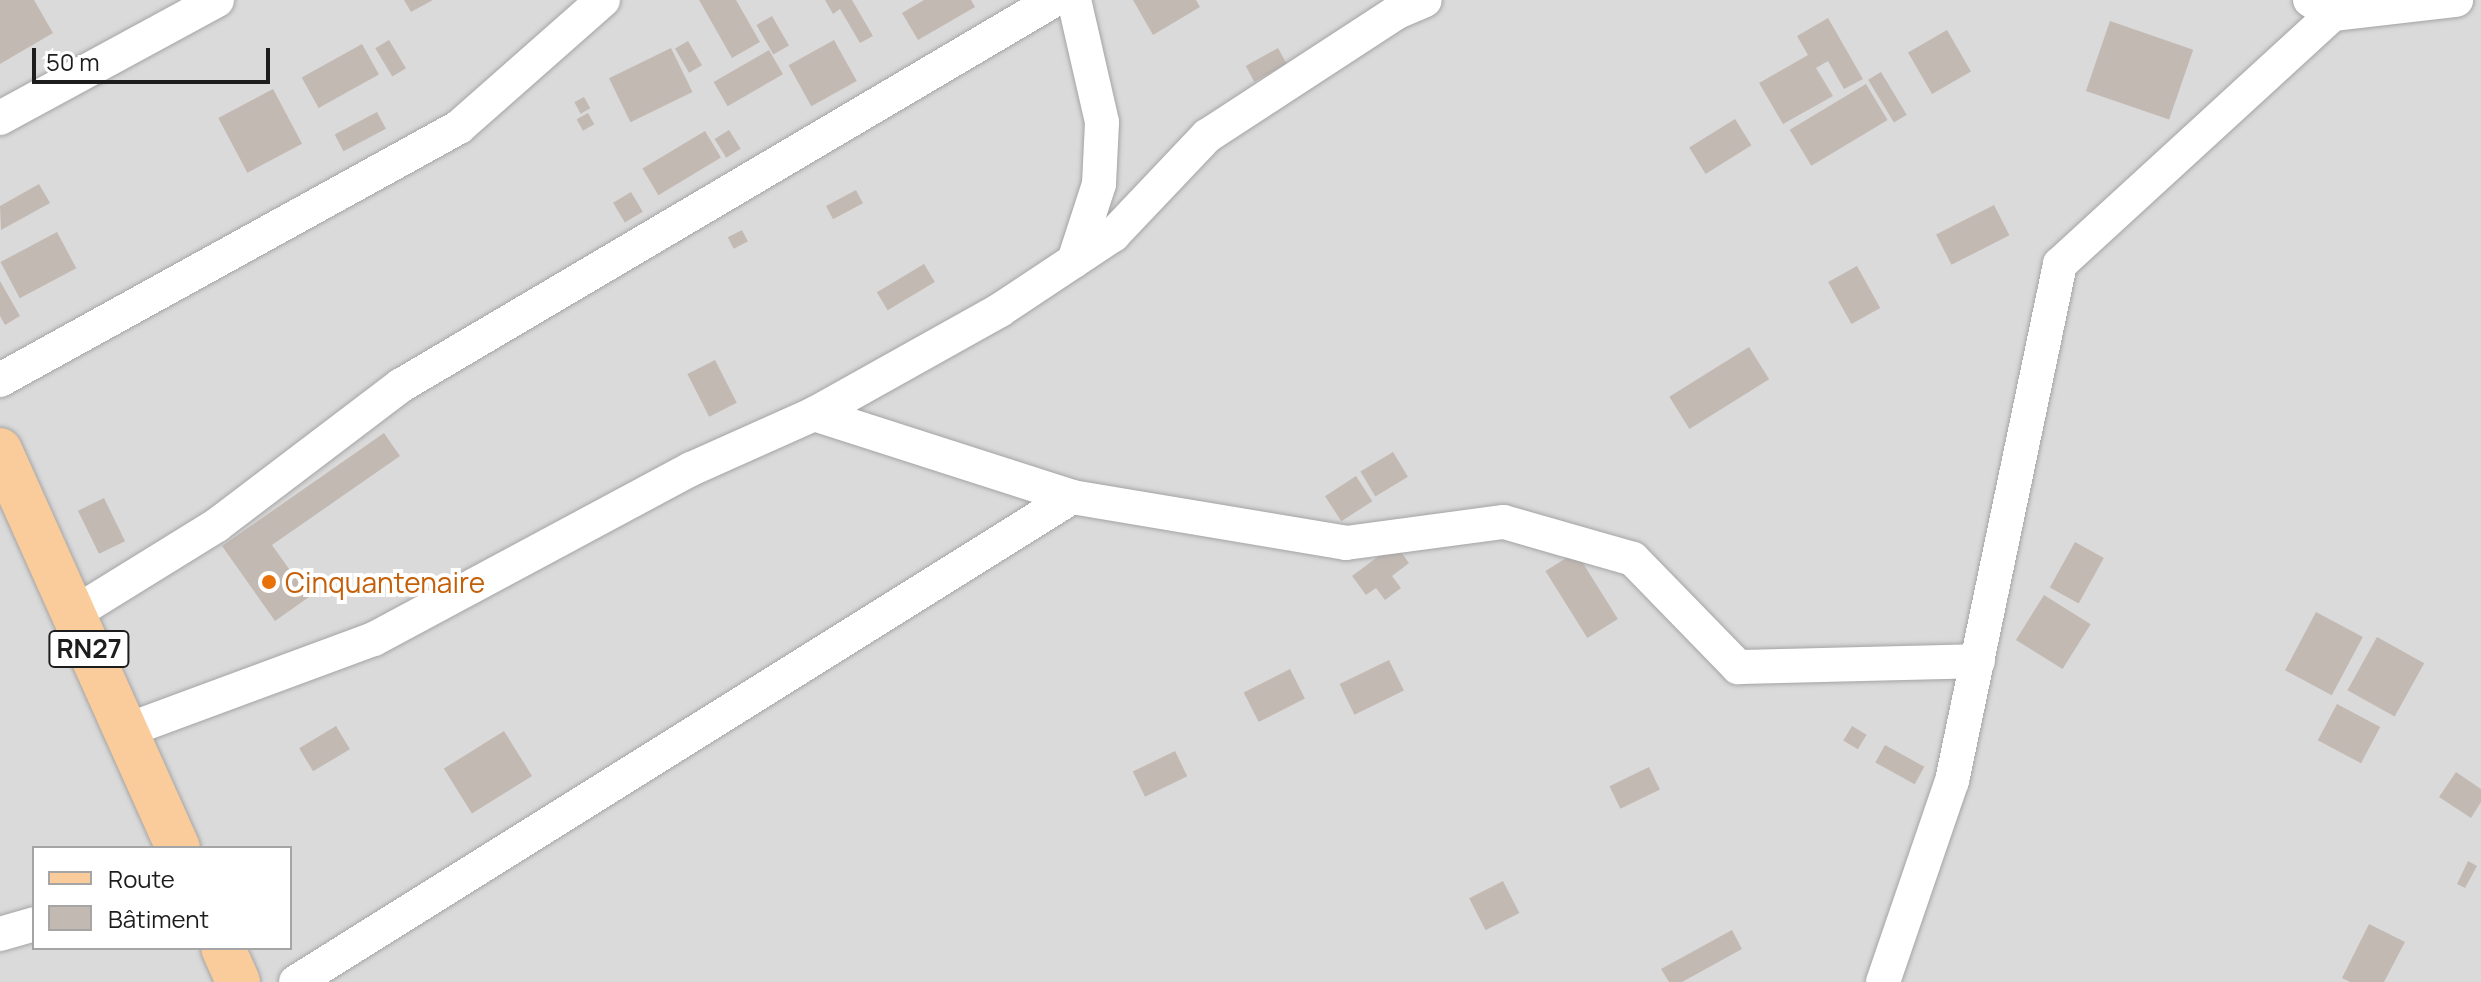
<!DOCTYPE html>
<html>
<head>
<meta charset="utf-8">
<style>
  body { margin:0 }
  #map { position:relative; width:2481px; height:982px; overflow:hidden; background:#eeeae3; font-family:Manrope,sans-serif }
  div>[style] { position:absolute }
  .residential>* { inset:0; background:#dbdada }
  .building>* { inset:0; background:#c3b9b3; transform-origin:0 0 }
  .roads { filter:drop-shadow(0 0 2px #a4a4a4) drop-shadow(0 0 2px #a4a4a4) }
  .street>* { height:34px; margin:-17px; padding:0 17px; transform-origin:17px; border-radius:17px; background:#fff }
  .primary>* { height:44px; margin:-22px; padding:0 22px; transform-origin:22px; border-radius:22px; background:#facc9c }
  .dots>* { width:22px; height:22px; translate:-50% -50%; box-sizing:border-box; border:4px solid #fff; border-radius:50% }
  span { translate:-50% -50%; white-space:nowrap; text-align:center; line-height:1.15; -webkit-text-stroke:8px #fff; paint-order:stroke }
  .shield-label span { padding:2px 6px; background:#fff; border:2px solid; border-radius:6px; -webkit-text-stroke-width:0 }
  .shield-label { font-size:26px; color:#1d1d1d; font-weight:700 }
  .food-label { font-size:28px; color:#c56008 }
  .left { translate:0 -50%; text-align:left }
  .legend { position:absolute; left:32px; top:846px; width:260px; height:104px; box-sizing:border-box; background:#fff; border:2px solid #a5a5a5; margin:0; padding:10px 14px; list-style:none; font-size:24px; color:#1d1d1d }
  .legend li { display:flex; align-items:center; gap:16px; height:40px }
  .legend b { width:40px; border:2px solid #a5a5a5 }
  .scale { position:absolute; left:32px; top:48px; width:238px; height:36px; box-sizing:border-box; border:4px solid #1d1d1d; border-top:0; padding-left:10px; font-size:24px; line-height:28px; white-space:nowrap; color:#1d1d1d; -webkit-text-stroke:6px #fff; paint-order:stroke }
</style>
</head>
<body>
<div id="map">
  <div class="residential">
    <i style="clip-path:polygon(evenodd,0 0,2481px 0,2481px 982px,0 982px,0 0,34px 848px,290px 848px,290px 948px,34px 948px,34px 848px)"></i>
  </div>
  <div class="building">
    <i style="clip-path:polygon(0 0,34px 0,53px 33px,0 64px)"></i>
    <i style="clip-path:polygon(404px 0,433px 0,411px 12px)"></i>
    <i style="clip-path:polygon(699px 0,736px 0,760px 42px,732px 58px)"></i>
    <i style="clip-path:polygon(825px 0,852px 0,873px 36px,860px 43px,840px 9px,833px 14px)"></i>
    <i style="clip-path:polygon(924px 0,971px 0,975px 7px,918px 40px,902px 13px)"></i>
    <i style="clip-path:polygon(1133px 0,1196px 0,1200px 7px,1153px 35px)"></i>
    <i style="left:772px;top:16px;width:34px;height:18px;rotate:60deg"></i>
    <i style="clip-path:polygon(1828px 18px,1863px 79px,1844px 89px,1828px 61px,1816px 68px,1833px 96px,1783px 124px,1759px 83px,1808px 55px,1797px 36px)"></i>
    <i style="left:2110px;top:21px;width:88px;height:74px;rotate:19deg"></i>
    <i style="left:1947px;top:30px;width:48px;height:45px;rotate:60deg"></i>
    <i style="left:389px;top:40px;width:33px;height:16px;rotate:59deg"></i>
    <i style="left:834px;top:40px;width:47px;height:52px;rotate:61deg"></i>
    <i style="left:688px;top:41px;width:28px;height:15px;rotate:60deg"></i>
    <i style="left:362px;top:44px;width:35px;height:69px;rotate:61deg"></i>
    <i style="left:671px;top:48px;width:49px;height:69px;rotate:64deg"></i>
    <i style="left:1278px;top:48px;width:18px;height:37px;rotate:61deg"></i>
    <i style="left:769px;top:50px;width:28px;height:64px;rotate:60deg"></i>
    <i style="left:1881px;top:72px;width:50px;height:15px;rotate:59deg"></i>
    <i style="left:1866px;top:84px;width:42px;height:89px;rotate:59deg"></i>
    <i style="left:273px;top:89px;width:62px;height:62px;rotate:62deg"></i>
    <i style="left:584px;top:97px;width:13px;height:11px;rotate:61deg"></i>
    <i style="left:377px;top:112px;width:19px;height:48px;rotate:62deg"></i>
    <i style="left:588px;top:113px;width:13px;height:13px;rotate:61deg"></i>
    <i style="left:1735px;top:119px;width:31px;height:54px;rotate:58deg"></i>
    <i style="left:729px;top:130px;width:22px;height:17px;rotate:58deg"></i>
    <i style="left:705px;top:131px;width:31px;height:73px;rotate:59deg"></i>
    <i style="clip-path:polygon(39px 184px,50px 203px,1px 230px,0 206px)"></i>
    <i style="left:856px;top:190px;width:15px;height:34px;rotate:62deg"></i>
    <i style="left:631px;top:192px;width:23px;height:21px;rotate:59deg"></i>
    <i style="left:1994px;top:205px;width:34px;height:65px;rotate:63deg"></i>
    <i style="left:742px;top:230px;width:13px;height:16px;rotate:63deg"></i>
    <i style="left:57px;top:232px;width:41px;height:64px;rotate:62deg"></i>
    <i style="left:924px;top:264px;width:21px;height:55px;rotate:59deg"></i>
    <i style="left:1857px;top:266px;width:48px;height:33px;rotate:61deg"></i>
    <i style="clip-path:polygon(0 281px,20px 316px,5px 325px,0 316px)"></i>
    <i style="left:1749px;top:347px;width:38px;height:94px;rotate:58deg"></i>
    <i style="left:715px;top:360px;width:48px;height:31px;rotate:63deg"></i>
    <i style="clip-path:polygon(384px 433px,400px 456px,272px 545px,309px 597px,275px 621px,222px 546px)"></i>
    <i style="left:1393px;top:452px;width:29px;height:38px;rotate:59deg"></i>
    <i style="left:1356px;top:476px;width:30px;height:37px;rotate:57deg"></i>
    <i style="left:104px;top:498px;width:48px;height:29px;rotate:64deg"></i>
    <i style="left:2075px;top:542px;width:33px;height:52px;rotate:29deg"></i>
    <i style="clip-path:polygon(1395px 544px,1409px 563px,1392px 576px,1401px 588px,1385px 600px,1376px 588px,1366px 595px,1352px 576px)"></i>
    <i style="left:1576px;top:552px;width:79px;height:36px;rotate:58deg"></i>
    <i style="left:2044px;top:595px;width:55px;height:53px;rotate:32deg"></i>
    <i style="left:2316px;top:612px;width:53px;height:66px;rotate:28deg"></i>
    <i style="left:2377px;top:637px;width:54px;height:61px;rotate:29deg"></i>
    <i style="left:1389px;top:660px;width:34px;height:55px;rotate:64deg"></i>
    <i style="left:1290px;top:669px;width:33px;height:52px;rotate:63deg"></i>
    <i style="left:2337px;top:704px;width:49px;height:41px;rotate:28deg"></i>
    <i style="left:336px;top:726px;width:27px;height:43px;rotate:59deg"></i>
    <i style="left:1852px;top:726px;width:17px;height:17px;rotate:31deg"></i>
    <i style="left:504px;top:731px;width:53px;height:71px;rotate:58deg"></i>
    <i style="left:1885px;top:745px;width:45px;height:20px;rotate:29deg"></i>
    <i style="left:1175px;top:751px;width:28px;height:47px;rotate:64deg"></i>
    <i style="left:1649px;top:767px;width:25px;height:44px;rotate:64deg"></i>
    <i style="clip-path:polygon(2456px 772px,2481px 789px,2481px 802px,2471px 818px,2439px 797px)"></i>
    <i style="clip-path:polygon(2468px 861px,2477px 866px,2465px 888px,2457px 884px)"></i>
    <i style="left:1503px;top:881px;width:36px;height:38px;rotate:63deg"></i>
    <i style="clip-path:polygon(2369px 924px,2405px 942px,2384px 982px,2350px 982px,2342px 978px)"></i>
    <i style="clip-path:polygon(1732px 930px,1742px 949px,1682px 982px,1669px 982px,1661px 969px)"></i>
  </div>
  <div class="roads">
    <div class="street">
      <i style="left:2310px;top:0;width:27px;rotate:31deg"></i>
      <i style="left:2333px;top:14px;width:124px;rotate:-6.5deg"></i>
      <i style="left:0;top:118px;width:247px;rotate:-28.5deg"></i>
      <i style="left:1074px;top:261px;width:81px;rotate:-72deg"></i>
      <i style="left:1099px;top:184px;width:62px;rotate:-87.2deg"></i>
      <i style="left:1102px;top:122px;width:125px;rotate:-102.9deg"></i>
      <i style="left:0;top:380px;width:524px;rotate:-28.86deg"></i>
      <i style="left:459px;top:127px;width:192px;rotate:-41.4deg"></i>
      <i style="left:814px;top:414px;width:271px;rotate:17.8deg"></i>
      <i style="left:1072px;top:497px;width:278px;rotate:9.5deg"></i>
      <i style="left:1346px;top:543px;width:159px;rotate:-7.6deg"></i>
      <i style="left:1504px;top:522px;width:134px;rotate:16deg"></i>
      <i style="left:1633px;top:559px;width:151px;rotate:45.8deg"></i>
      <i style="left:1738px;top:667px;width:240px;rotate:-1.4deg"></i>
      <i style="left:73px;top:614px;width:169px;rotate:-31.7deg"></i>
      <i style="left:217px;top:525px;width:230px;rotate:-37.2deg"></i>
      <i style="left:400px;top:386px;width:759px;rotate:-30.55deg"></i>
      <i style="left:125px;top:731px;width:265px;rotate:-20.3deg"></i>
      <i style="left:374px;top:639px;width:360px;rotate:-28.2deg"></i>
      <i style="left:691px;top:469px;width:135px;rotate:-24.1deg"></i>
      <i style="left:814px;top:414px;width:213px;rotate:-29.2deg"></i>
      <i style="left:1000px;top:310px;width:136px;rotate:-33.6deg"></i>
      <i style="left:1113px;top:235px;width:137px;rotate:-46.5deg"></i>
      <i style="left:1207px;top:136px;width:227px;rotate:-33.1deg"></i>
      <i style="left:1397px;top:12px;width:30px;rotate:-23deg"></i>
      <i style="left:0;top:934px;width:35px;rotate:-16deg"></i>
      <i style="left:296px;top:982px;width:915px;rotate:-32.01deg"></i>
      <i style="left:1883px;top:982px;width:213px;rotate:-71.1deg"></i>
      <i style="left:1952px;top:781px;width:528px;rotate:-78.2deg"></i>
      <i style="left:2060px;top:264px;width:370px;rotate:-42.5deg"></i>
    </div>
    <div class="primary">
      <i style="left:0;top:450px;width:436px;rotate:65.9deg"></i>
      <i style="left:223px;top:948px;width:37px;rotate:66deg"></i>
    </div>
  </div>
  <div class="dots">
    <i style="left:269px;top:582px;background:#e8710a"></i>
  </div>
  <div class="shield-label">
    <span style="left:89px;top:649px">RN27</span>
  </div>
  <div class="food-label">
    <span class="left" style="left:285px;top:582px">Cinquantenaire</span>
  </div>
  <ul class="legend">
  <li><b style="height:10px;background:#facc9c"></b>Route</li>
  <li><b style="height:22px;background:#c3b9b3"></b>Bâtiment</li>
  </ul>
  <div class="scale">50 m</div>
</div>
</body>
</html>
